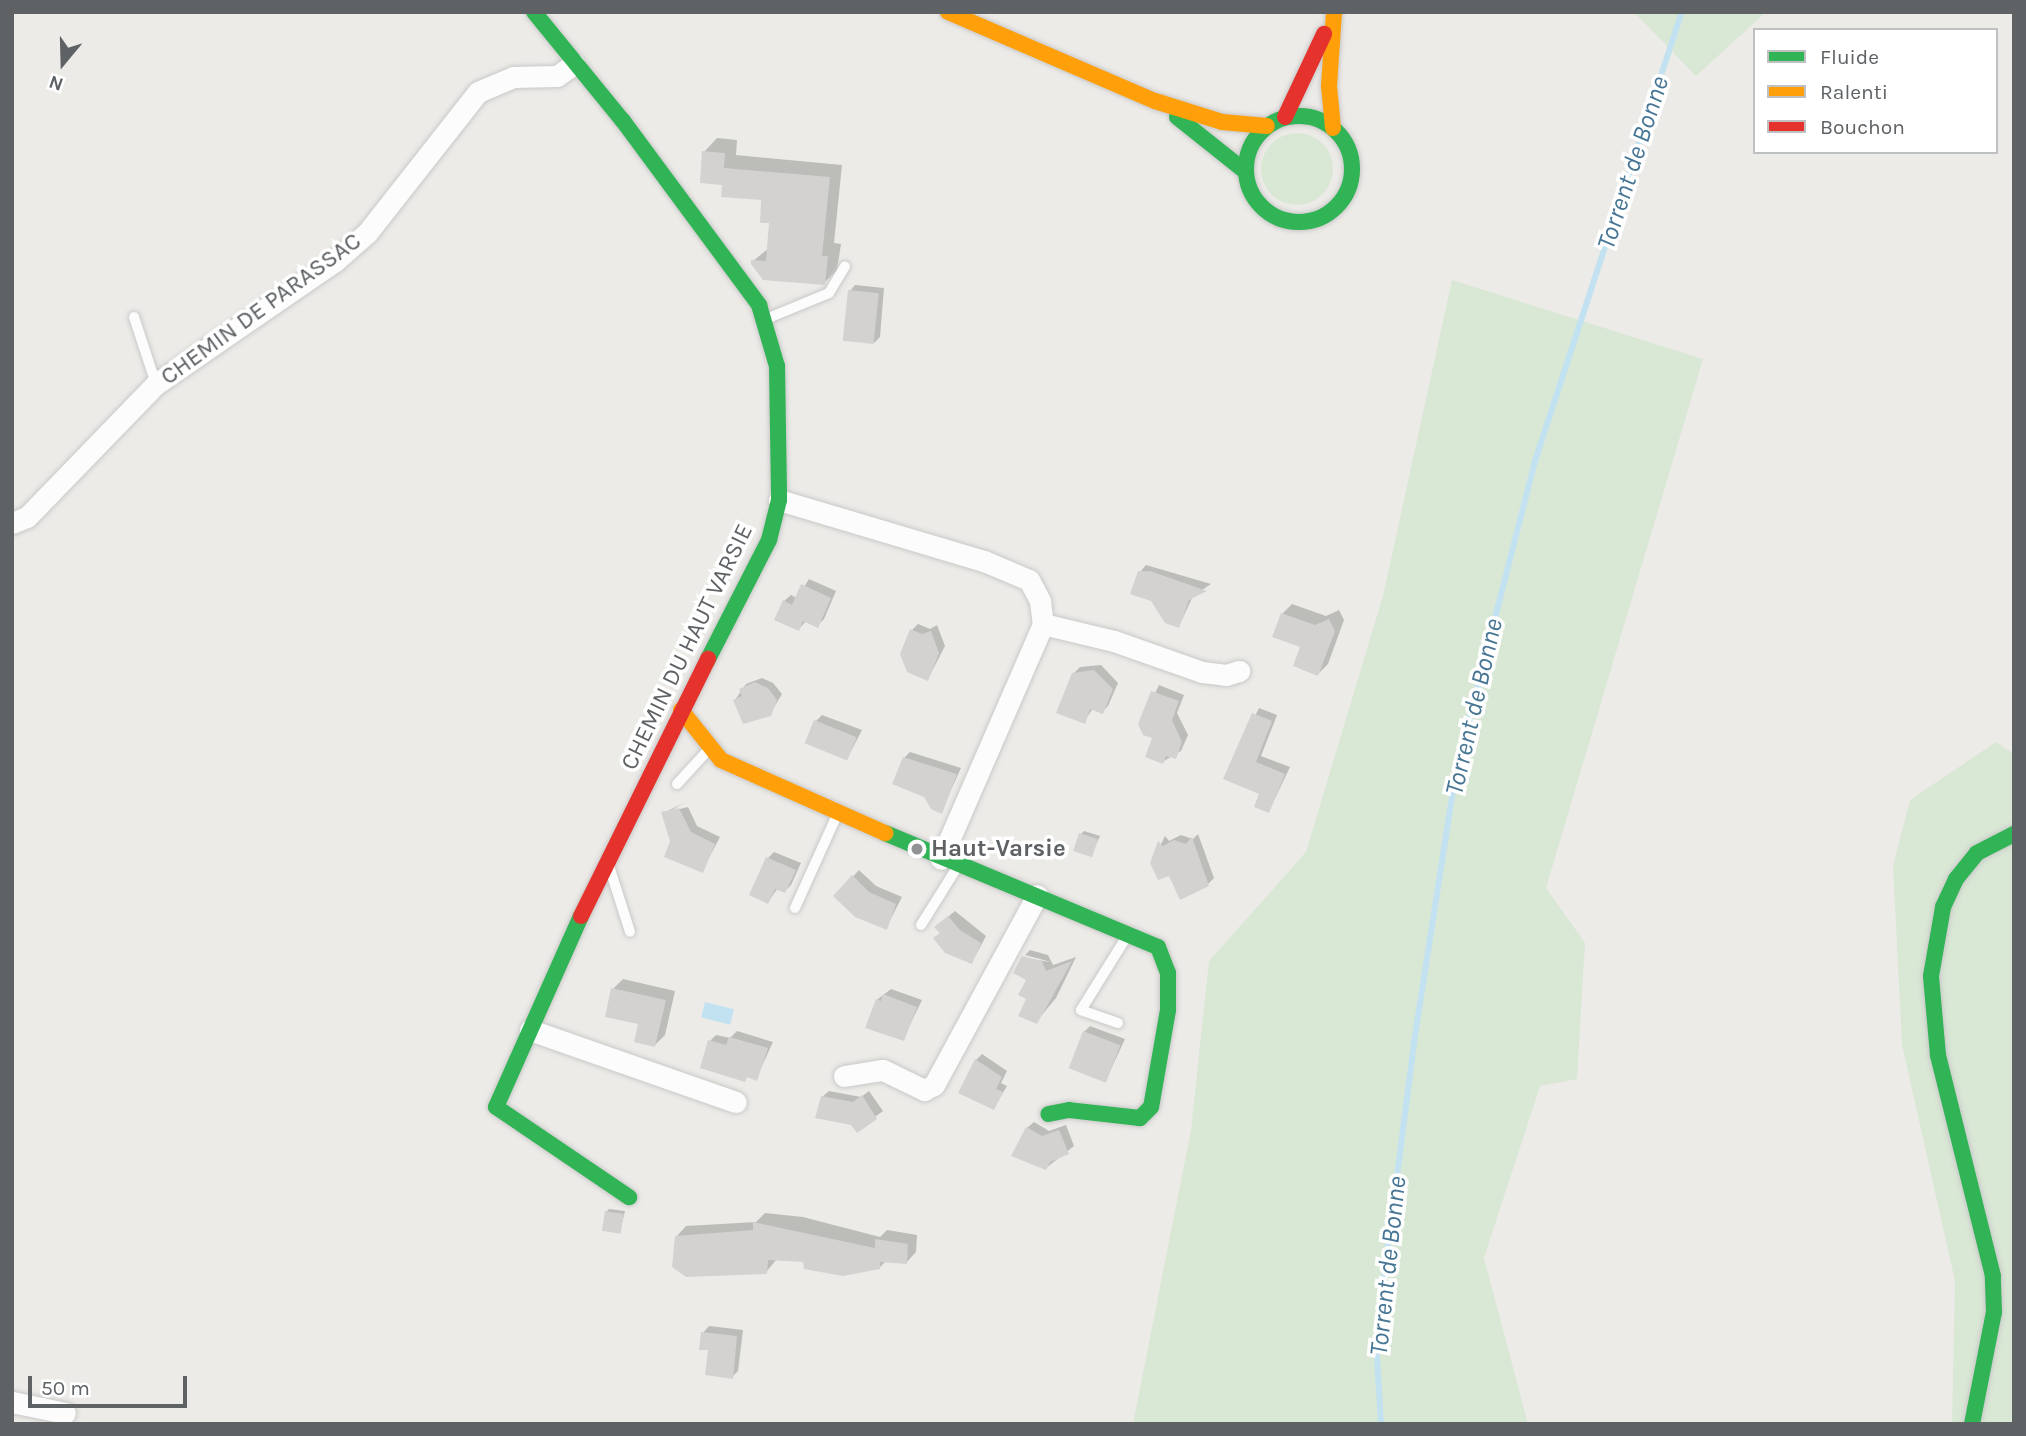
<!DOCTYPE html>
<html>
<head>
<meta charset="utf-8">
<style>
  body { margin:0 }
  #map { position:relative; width:2026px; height:1436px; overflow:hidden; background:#ecebe8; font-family:Karla,sans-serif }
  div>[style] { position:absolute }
  .green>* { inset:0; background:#d9e7d5 }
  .round { border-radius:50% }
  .water>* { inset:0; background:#c2e2f1; transform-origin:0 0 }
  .shadow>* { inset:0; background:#0003 }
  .stream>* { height:6px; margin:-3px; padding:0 3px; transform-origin:3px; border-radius:3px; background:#c2e2f1 }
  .building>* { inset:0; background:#d3d2d1; transform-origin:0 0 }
  .roads { filter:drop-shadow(0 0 2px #c9c9c8) drop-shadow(0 0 2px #c9c9c8) }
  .lane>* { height:10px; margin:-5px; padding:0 5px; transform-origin:5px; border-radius:5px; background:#fcfcfc }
  .street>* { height:21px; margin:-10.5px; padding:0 10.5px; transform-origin:10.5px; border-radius:10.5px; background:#fcfcfc }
  .fast>* { height:16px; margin:-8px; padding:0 8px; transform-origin:8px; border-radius:8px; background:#30b455 }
  .fast>.ring { margin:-8px; padding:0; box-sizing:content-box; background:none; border:16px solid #30b455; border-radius:50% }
  .slow>* { height:16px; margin:-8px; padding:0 8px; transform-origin:8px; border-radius:8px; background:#ff9f0a }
  .jam>* { height:16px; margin:-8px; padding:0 8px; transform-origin:8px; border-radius:8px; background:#e5322d }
  .dots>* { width:19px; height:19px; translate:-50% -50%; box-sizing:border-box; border:4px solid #fff; border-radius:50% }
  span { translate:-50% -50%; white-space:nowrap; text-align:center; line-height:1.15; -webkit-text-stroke:7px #fff; paint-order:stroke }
  .street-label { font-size:24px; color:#5e6265 }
  .poi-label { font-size:24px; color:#5e6265; font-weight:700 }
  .left { translate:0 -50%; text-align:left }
  .water-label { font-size:26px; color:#477695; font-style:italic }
  .frame { position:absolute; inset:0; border:14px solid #5e6265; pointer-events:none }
  .legend { position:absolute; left:1753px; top:28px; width:245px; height:126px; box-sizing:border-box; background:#fff; border:2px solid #bfc0c1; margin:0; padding:9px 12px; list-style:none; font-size:21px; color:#5e6265 }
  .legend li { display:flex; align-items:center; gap:14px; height:35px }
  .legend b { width:35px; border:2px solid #bfc0c1 }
  .north { position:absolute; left:28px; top:28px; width:70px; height:70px; -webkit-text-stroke:5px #fff; paint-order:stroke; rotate:199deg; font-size:19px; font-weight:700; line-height:28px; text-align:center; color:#5e6265 }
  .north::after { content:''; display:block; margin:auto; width:24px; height:32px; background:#5e6265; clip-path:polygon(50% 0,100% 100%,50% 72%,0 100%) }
  .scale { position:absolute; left:28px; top:1376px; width:159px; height:32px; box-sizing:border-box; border:4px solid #5e6265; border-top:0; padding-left:9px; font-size:21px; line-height:24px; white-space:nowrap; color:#5e6265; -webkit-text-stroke:5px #fff; paint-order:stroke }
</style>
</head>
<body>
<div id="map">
  <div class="green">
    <i style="clip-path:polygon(1634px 12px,1766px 12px,1696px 76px)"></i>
    <i class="round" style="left:1261px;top:133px;width:72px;height:72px"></i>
    <i style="clip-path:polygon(1452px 280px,1703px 359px,1546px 888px,1585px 943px,1577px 1079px,1540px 1086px,1484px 1258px,1528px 1424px,1133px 1424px,1191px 1130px,1209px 961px,1306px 852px,1383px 596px)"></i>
    <i style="clip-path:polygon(1996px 742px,2014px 754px,2014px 1424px,1952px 1424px,1955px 1281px,1902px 1045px,1893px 866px,1910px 800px)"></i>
  </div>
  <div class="water">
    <i style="left:705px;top:1002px;width:30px;height:16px;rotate:14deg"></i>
  </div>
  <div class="shadow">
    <i style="clip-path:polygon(717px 138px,737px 140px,736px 155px,842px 165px,834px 243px,841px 244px,837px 270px,824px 283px,753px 261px,769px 248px,771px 222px,763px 199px,724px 184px,704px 152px)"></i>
    <i style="clip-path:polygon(855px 285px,884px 288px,880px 337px,874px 343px,850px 291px)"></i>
    <i style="clip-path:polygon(1146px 565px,1211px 584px,1193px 596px,1179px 626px,1140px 572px)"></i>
    <i style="clip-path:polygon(809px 579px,836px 591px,824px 619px,817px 626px,806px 621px,799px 629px,784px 601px,791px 595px,797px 598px)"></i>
    <i style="clip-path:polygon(1292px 604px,1326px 616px,1339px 610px,1344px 620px,1328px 664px,1318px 674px,1282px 614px)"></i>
    <i style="clip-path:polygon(918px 624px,930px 629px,937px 625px,945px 646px,928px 679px,912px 630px)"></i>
    <i style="clip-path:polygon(1101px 665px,1118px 683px,1108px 706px,1102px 712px,1093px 708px,1084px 722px,1073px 674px,1080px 667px)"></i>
    <i style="clip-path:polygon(762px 678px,773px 683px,782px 694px,770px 714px,735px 700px,746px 684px)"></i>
    <i style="clip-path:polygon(1159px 685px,1184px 695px,1177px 713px,1188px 735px,1181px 751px,1162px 762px,1154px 737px,1140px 724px)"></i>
    <i style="clip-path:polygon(1259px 708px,1277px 715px,1261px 756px,1290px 767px,1269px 811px,1261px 793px,1225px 778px)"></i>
    <i style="clip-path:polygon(822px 715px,862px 730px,848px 757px,816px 721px)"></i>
    <i style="clip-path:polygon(910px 752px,961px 768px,941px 812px,904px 758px)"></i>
    <i style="clip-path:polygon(686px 802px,668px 812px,688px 807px,697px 826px,720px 837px,702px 871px,672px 841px,663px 813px)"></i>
    <i style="clip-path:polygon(1084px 831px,1100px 836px,1091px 856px,1081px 834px)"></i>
    <i style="clip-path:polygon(1198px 834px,1214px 878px,1208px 884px,1169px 873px,1152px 863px,1165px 836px,1169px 841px,1181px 835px,1193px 839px)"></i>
    <i style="clip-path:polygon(774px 852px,801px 863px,791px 885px,785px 891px,778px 888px,768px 902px,768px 858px)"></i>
    <i style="clip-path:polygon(859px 870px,876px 886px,902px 897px,886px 928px,835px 896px)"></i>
    <i style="clip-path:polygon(955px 911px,986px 936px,972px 962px,942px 932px,943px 921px)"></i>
    <i style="clip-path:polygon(1030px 950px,1048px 955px,1053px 965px,1076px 957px,1056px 998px,1036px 1022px,1023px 958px,1051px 962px,1025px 955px)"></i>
    <i style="clip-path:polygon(623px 979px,675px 991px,665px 1035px,655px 1045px,613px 989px)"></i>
    <i style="clip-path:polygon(891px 989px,922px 1000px,903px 1039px,868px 1027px,878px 999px)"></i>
    <i style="clip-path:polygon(1090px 1026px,1125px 1039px,1106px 1080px,1084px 1032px)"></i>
    <i style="clip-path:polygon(737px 1031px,773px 1042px,756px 1079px,748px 1076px,744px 1080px,710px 1041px,716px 1035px,730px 1038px)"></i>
    <i style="clip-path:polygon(982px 1054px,1007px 1071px,1001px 1083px,1007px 1086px,994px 1108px,976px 1060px)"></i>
    <i style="clip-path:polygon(829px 1091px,861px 1097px,869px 1091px,883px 1111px,857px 1130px,822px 1097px)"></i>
    <i style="clip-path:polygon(1034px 1122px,1049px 1131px,1066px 1125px,1074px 1146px,1046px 1168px,1027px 1128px)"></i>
    <i style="clip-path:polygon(609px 1209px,625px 1211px,620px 1231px,606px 1212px)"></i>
    <i style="clip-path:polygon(765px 1213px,803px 1217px,880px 1237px,887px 1230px,917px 1235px,916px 1252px,906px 1263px,886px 1261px,880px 1267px,777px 1259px,766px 1272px,676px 1237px,686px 1226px,756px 1222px)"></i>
    <i style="clip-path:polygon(709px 1326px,743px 1330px,738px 1371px,732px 1377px,710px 1349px,703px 1333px)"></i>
  </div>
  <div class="stream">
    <i style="left:1381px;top:1424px;width:84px;rotate:-93.4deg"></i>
    <i style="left:1376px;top:1340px;width:300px;rotate:-82.7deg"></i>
    <i style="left:1414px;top:1042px;width:274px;rotate:-81.2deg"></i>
    <i style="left:1456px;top:771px;width:320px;rotate:-75.7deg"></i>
    <i style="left:1535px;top:461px;width:472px;rotate:-71.9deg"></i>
  </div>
  <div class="building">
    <i style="clip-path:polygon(702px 151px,725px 153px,724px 168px,830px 177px,822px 256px,828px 256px,825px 285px,763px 280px,751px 264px,751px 260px,766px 261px,769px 223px,760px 223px,761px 200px,721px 197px,722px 185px,700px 183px)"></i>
    <i style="left:848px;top:290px;width:31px;height:51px;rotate:6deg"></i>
    <i style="clip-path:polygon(1138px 571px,1150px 571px,1207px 591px,1189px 600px,1179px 628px,1165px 623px,1151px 601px,1130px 594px)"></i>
    <i style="clip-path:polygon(801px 584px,831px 598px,818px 628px,803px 621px,799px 631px,774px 620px,783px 600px,792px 605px)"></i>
    <i style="clip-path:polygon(1281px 613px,1315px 625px,1329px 619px,1335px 631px,1318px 676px,1293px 666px,1300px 647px,1272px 637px)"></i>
    <i style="clip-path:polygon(910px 629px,922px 634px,931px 631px,939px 653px,928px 681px,907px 672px,900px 654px)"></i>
    <i style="clip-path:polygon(1094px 670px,1113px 689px,1103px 714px,1090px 709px,1085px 724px,1056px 713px,1072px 673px)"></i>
    <i style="clip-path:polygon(755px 682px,768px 688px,777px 700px,771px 716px,743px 724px,733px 700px,742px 696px,739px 689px)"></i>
    <i style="clip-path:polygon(1151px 691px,1179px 701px,1172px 720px,1182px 742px,1176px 759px,1166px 756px,1163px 764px,1145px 757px,1152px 738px,1143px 735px,1138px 724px)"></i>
    <i style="clip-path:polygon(1252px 713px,1272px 721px,1256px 762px,1285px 774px,1269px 813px,1254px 807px,1259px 794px,1223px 779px)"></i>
    <i style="left:814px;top:720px;width:46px;height:25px;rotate:22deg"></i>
    <i style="clip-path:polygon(903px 757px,957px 774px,942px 814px,931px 809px,924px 797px,892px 784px)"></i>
    <i style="clip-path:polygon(679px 808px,691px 832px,715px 844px,703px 873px,664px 857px,670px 841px,661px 812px)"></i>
    <i style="left:1079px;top:833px;width:20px;height:19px;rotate:18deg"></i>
    <i style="clip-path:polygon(1192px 837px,1209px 886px,1180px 900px,1169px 876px,1158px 880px,1150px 863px,1158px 841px,1163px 846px,1174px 840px,1186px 844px)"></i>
    <i style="clip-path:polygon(766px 857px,796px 870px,785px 893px,775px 889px,768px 904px,749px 895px)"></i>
    <i style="clip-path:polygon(852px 875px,869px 892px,896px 904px,887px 930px,855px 917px,833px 896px)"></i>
    <i style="clip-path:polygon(948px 916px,960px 930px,981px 943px,972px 964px,945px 953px,933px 938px,940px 933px,934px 927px)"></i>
    <i style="clip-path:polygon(1022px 956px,1042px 961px,1046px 971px,1072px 961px,1037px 1024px,1018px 1016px,1026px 999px,1018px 995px,1026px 980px,1013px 973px)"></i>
    <i style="clip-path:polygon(611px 988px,666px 1000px,655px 1047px,634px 1042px,638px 1024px,605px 1017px)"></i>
    <i style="clip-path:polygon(883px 994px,917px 1007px,904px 1041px,865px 1028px,876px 999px,881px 1001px)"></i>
    <i style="left:1083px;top:1031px;width:40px;height:40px;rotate:21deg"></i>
    <i style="clip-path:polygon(729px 1037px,768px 1048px,757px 1081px,747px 1077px,745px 1082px,700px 1068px,708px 1040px,726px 1045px)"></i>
    <i style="clip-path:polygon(975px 1059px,1002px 1077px,996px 1089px,1003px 1092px,994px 1110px,958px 1093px)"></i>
    <i style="clip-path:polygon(862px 1095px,877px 1119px,857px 1133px,851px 1125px,815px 1118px,821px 1096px,853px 1102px)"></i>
    <i style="clip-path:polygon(1026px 1127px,1042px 1136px,1059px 1130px,1069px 1154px,1050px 1162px,1046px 1170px,1011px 1156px)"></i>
    <i style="left:605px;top:1211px;width:19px;height:20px;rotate:9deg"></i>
    <i style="clip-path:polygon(753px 1222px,875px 1248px,875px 1239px,908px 1244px,907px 1264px,880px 1262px,880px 1269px,843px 1276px,804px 1269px,803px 1262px,768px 1260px,767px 1274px,686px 1277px,672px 1267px,675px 1236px,753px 1230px)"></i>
    <i style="clip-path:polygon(701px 1332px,737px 1336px,733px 1379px,705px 1375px,708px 1350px,699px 1350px)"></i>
  </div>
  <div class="roads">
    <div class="lane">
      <i style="left:134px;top:317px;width:71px;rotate:71.8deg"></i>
      <i style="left:766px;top:319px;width:68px;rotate:-22.4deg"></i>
      <i style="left:829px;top:293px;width:31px;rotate:-59deg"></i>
      <i style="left:677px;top:784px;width:49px;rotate:-47.5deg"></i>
      <i style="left:609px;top:866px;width:69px;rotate:72.3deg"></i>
      <i style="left:795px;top:908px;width:102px;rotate:-65.7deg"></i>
      <i style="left:921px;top:925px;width:70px;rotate:-57.9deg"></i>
      <i style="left:1118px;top:1023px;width:39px;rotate:-161deg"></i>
      <i style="left:1081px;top:1010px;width:87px;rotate:-58.1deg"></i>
    </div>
    <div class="street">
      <i style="left:779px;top:500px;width:214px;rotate:16.6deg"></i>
      <i style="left:984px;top:561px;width:49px;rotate:22.9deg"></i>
      <i style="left:1029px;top:580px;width:24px;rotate:62deg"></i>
      <i style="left:1040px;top:601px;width:23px;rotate:83deg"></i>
      <i style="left:1043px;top:624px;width:256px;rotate:113.5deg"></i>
      <i style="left:12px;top:523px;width:16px;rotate:-22deg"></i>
      <i style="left:27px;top:517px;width:185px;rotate:-45.9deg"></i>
      <i style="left:156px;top:384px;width:217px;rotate:-34.5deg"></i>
      <i style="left:335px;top:261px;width:43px;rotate:-41.2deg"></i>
      <i style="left:367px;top:233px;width:179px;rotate:-51.8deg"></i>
      <i style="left:478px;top:92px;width:38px;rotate:-23deg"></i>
      <i style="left:513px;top:77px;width:44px;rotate:-1.3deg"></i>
      <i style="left:557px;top:76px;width:21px;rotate:-35deg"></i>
      <i style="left:1043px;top:624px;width:73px;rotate:13.5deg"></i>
      <i style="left:1114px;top:641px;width:93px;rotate:19.4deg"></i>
      <i style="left:1202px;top:672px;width:24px;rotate:7deg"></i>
      <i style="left:1226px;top:675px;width:14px;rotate:-17deg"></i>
      <i style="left:530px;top:1030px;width:218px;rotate:19.3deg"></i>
      <i style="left:844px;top:1076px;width:39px;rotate:-9deg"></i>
      <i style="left:883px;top:1070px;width:46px;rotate:26deg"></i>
      <i style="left:924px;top:1090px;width:11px;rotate:-27deg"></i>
      <i style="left:934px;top:1085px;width:216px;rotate:-61.5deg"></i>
      <i style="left:12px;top:1402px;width:54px;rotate:11.7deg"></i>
    </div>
    <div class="fast">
      <i style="left:534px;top:12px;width:141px;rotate:50.8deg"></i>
      <i style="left:623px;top:121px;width:229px;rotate:53.5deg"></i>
      <i style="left:759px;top:305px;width:64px;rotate:73.6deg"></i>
      <i style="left:777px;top:366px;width:134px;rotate:89.1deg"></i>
      <i style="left:779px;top:500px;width:41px;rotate:104deg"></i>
      <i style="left:769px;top:540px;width:134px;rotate:117.1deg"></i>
      <i class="ring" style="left:1246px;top:116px;width:90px;height:90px"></i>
      <i style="left:1177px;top:117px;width:87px;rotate:38.5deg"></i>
      <i style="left:885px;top:833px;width:296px;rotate:22.7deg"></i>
      <i style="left:1158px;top:947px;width:28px;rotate:69deg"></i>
      <i style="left:1168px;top:973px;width:37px;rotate:90deg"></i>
      <i style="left:1168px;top:1010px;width:98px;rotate:99.9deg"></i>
      <i style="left:1151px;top:1107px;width:16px;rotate:135deg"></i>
      <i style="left:1140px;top:1118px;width:71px;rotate:-173.6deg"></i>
      <i style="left:1069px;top:1110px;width:21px;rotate:169deg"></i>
      <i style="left:581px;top:916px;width:209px;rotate:114deg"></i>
      <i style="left:496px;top:1107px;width:161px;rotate:34.1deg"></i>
      <i style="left:1972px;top:1424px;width:114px;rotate:-78.9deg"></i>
      <i style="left:1994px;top:1312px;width:36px;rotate:-92deg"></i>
      <i style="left:1993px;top:1276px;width:228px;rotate:-104deg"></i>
      <i style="left:1938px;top:1055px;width:79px;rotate:-95.1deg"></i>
      <i style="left:1931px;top:976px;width:70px;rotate:-80.1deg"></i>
      <i style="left:1943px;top:907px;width:31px;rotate:-65deg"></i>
      <i style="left:1956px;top:879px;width:33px;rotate:-51deg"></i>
      <i style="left:1977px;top:853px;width:42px;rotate:-27.2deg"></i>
    </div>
    <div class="slow">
      <i style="left:948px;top:12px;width:225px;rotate:23.3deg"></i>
      <i style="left:1155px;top:101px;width:70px;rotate:17.4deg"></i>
      <i style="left:1222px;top:122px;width:45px;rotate:5.1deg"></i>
      <i style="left:1333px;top:128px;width:42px;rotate:-95.4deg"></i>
      <i style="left:1329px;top:86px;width:74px;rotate:-86.1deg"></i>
      <i style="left:681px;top:710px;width:64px;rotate:51.3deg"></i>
      <i style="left:721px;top:760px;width:180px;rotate:24deg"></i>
    </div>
    <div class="jam">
      <i style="left:1285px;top:117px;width:92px;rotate:-64.8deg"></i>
      <i style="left:581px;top:916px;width:287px;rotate:-63.7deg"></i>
    </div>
  </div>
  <div class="dots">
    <i style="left:917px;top:849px;background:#909293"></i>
  </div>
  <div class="street-label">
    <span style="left:261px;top:309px;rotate:-36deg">CHEMIN DE PARASSAC</span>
    <span style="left:687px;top:647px;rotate:-64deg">CHEMIN DU HAUT VARSIE</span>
  </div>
  <div class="poi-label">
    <span class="left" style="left:931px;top:849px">Haut-Varsie</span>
  </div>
  <div class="water-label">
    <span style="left:1633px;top:163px;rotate:-72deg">Torrent de Bonne</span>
    <span style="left:1474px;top:707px;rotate:-77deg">Torrent de Bonne</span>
    <span style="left:1388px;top:1266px;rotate:-84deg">Torrent de Bonne</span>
  </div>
  <div class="frame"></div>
  <ul class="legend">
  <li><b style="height:9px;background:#30b455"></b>Fluide</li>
  <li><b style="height:9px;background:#ff9f0a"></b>Ralenti</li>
  <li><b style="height:9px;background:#e5322d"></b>Bouchon</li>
  </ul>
  <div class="north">N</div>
  <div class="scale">50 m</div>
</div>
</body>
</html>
